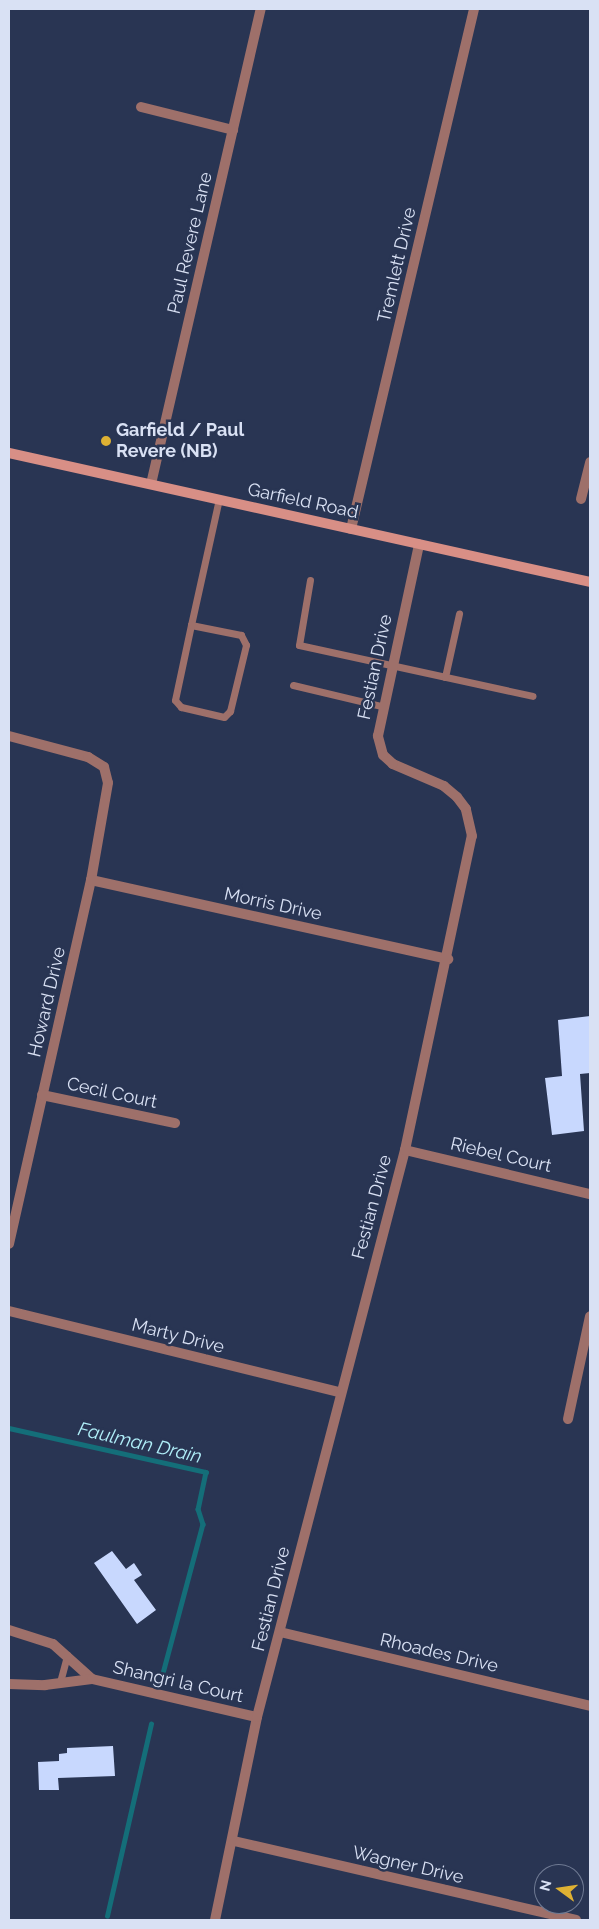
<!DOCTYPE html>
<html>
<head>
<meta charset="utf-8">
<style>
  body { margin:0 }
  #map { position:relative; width:599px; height:1929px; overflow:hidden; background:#293553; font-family:Raleway,sans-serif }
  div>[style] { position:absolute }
  .stream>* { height:4.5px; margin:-2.25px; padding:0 2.25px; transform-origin:2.25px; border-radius:2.25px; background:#146e79 }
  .building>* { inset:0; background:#c8d8fe }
  .service>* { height:7px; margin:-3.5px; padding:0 3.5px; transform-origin:3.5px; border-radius:3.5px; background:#9e706a }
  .minor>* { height:10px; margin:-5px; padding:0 5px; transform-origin:5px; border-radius:5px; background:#9e706a }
  .secondary>* { height:10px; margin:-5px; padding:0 5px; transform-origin:5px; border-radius:5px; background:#d88f86 }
  .dots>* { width:14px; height:14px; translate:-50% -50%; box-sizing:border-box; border:2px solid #293553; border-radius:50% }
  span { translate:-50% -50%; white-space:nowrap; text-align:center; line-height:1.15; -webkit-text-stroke:5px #293553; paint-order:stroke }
  .street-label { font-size:18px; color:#d9e1f4 }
  .poi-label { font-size:18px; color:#d9e1f4; font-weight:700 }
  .left { translate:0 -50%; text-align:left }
  .water-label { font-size:19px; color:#b0eff9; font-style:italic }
  .frame { position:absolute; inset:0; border:10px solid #d9e1f4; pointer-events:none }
  .north { position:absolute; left:534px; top:1864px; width:50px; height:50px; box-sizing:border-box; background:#293553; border:1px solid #6f7a93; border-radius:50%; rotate:284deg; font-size:14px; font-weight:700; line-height:20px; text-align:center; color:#d9e1f4 }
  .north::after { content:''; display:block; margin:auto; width:18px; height:22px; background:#deb133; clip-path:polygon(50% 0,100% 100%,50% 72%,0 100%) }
</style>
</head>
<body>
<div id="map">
  <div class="stream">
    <i style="left:9px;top:1428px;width:202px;rotate:12.6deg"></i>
    <i style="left:206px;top:1472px;width:38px;rotate:102deg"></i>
    <i style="left:198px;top:1509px;width:16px;rotate:72deg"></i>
    <i style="left:203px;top:1524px;width:158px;rotate:105deg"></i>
    <i style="left:107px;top:1916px;width:197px;rotate:-77.1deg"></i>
  </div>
  <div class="building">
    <i style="clip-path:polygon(590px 1016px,590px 1073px,580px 1074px,584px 1131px,552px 1135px,545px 1078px,562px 1076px,558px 1020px)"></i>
    <i style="clip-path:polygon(112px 1551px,126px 1569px,134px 1563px,142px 1575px,134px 1580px,156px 1610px,137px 1624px,94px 1563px)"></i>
    <i style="clip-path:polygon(113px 1746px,115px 1776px,58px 1778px,59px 1790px,39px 1790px,38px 1762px,59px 1761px,59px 1754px,67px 1753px,67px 1748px)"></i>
  </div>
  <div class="service">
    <i style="left:310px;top:580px;width:66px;rotate:99.6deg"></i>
    <i style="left:299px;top:645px;width:239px;rotate:12.3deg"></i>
    <i style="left:191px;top:625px;width:51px;rotate:11.3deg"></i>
    <i style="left:241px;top:635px;width:11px;rotate:63deg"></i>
    <i style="left:246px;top:645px;width:68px;rotate:103.6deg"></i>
    <i style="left:230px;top:711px;width:8px;rotate:135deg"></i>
    <i style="left:224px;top:717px;width:44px;rotate:-166.9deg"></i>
    <i style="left:181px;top:707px;width:9px;rotate:-131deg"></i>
    <i style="left:175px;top:700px;width:77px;rotate:-78deg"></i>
    <i style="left:191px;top:625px;width:129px;rotate:-77.5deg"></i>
    <i style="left:445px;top:677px;width:65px;rotate:-77.5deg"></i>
    <i style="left:293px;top:685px;width:90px;rotate:13.4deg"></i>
    <i style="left:60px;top:1682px;width:28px;rotate:-75deg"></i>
  </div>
  <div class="minor">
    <i style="left:141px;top:107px;width:95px;rotate:14deg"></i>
    <i style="left:151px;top:484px;width:488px;rotate:-77deg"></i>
    <i style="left:581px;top:499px;width:38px;rotate:-76deg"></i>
    <i style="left:351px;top:529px;width:534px;rotate:-76.69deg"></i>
    <i style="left:9px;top:736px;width:82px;rotate:14.9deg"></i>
    <i style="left:88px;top:757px;width:19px;rotate:32deg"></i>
    <i style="left:104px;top:767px;width:16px;rotate:76deg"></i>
    <i style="left:108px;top:783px;width:98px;rotate:99.9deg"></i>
    <i style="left:91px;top:880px;width:373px;rotate:102.7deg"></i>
    <i style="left:91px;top:880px;width:366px;rotate:12.5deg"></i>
    <i style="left:42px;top:1095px;width:136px;rotate:11.9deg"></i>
    <i style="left:405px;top:1150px;width:190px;rotate:13.4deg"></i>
    <i style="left:9px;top:1311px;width:340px;rotate:13.8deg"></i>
    <i style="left:568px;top:1419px;width:105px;rotate:-77.9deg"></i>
    <i style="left:9px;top:1630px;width:46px;rotate:17.7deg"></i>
    <i style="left:53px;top:1644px;width:52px;rotate:41.9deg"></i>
    <i style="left:280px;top:1632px;width:319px;rotate:13.4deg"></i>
    <i style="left:9px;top:1684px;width:36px;rotate:2deg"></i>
    <i style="left:45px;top:1685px;width:47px;rotate:-7.3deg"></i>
    <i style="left:92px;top:1679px;width:169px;rotate:13deg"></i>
    <i style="left:234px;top:1841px;width:351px;rotate:13deg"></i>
    <i style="left:215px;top:1920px;width:207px;rotate:-78.3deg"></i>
    <i style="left:257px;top:1717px;width:586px;rotate:-75.37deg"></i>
    <i style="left:405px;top:1150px;width:321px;rotate:-78deg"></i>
    <i style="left:472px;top:836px;width:28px;rotate:-103deg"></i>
    <i style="left:466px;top:809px;width:15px;rotate:-127deg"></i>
    <i style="left:457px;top:797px;width:17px;rotate:-140deg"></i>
    <i style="left:444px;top:786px;width:56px;rotate:-156.7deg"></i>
    <i style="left:393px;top:764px;width:13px;rotate:-138deg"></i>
    <i style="left:383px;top:755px;width:20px;rotate:-105deg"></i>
    <i style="left:378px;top:736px;width:196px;rotate:-77.9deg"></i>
  </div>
  <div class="secondary">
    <i style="left:9px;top:453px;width:595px;rotate:12.52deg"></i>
  </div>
  <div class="dots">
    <i style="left:106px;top:441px;background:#deb133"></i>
  </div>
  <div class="street-label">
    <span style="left:190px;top:243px;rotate:-77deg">Paul Revere Lane</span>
    <span style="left:397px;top:265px;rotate:-77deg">Tremlett Drive</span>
    <span style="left:303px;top:501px;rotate:12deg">Garfield Road</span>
    <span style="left:375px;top:667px;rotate:-78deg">Festian Drive</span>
    <span style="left:273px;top:904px;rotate:12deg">Morris Drive</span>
    <span style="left:47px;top:1002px;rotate:-77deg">Howard Drive</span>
    <span style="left:112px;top:1093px;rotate:12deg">Cecil Court</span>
    <span style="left:501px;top:1155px;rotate:13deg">Riebel Court</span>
    <span style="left:372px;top:1207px;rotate:-75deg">Festian Drive</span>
    <span style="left:178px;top:1336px;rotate:14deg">Marty Drive</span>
    <span style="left:271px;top:1599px;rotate:-76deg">Festian Drive</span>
    <span style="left:439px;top:1653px;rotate:13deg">Rhoades Drive</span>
    <span style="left:178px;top:1682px;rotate:13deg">Shangri la Court</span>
    <span style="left:408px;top:1865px;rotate:13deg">Wagner Drive</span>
  </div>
  <div class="poi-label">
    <span class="left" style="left:116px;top:441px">Garfield / Paul<br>Revere (NB)</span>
  </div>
  <div class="water-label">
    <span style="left:140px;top:1443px;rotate:13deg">Faulman Drain</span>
  </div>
  <div class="frame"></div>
  <div class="north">N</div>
</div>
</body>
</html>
